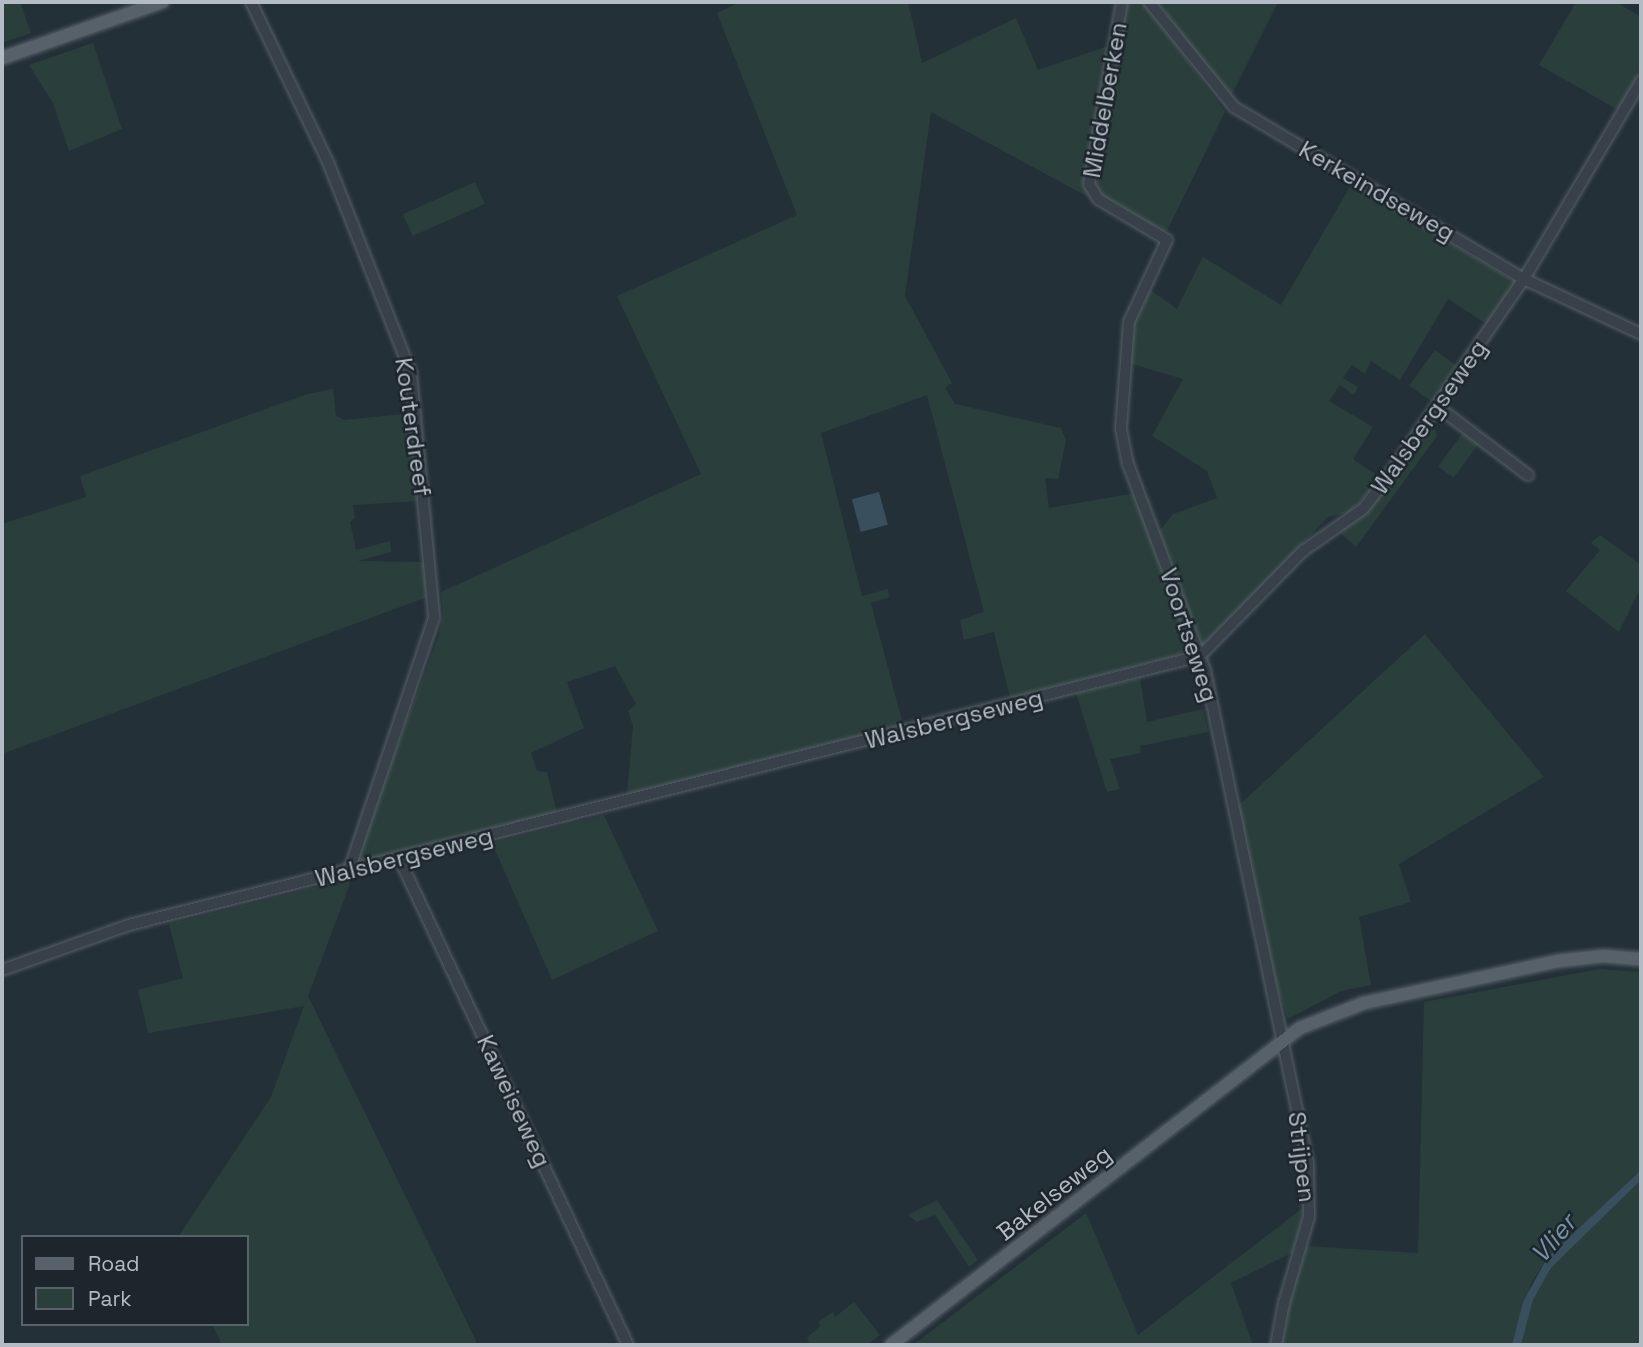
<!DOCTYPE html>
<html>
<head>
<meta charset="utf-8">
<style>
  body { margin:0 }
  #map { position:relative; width:1643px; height:1347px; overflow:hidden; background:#243038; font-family:"Space Grotesk",sans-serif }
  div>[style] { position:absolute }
  .green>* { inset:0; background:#2a3e3b; transform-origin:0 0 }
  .water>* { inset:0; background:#3a4f5e; transform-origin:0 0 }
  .roads { filter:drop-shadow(0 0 2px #565f66) drop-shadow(0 0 2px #565f66) }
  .minor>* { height:10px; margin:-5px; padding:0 5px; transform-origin:5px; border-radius:5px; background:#384149 }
  .major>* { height:12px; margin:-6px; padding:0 6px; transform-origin:6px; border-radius:6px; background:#566169 }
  span { translate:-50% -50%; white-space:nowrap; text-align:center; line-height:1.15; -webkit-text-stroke:5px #1d262d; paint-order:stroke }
  .street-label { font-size:24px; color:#b3bcc5 }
  .water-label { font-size:26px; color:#7692a5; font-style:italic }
  .frame { position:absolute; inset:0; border:4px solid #b3bcc5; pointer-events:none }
  .legend { position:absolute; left:21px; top:1235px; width:228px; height:91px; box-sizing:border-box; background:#1d262d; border:2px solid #59626a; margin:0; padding:9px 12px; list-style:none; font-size:21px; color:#b3bcc5 }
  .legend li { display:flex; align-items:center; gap:14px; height:35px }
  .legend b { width:35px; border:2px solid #59626a }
</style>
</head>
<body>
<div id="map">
  <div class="green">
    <i style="clip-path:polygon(2px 2px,20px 2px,31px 33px,2px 43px)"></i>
    <i style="clip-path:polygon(741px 2px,908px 2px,922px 63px,1016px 18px,1038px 70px,1111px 45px,1088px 170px,1094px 200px,931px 112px,905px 296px,952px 383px,945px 388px,955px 404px,1061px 428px,1066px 440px,1058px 479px,1045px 478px,1049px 508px,1136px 493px,1191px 652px,1010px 698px,994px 632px,964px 640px,960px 620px,984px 612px,927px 395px,821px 433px,862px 596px,888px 589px,889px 597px,871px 603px,903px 725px,627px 795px,633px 726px,628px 711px,636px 704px,615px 666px,567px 682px,584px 728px,531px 753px,537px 771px,547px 772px,557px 813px,354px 863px,439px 635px,443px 614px,441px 592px,701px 474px,617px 296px,797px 215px,717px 13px)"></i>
    <i style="clip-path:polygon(1127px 2px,1145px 2px,1225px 112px,1166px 233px,1100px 196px,1096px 189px)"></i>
    <i style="clip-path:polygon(1158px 2px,1278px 2px,1230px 98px,1228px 97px)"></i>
    <i style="clip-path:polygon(1576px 2px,1616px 2px,1641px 17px,1641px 79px,1620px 111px,1539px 65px)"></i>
    <i style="clip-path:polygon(93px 43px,122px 129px,69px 151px,53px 103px,29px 65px)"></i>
    <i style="left:475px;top:182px;width:24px;height:79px;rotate:66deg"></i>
    <i style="clip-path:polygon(1351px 185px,1515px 282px,1488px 325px,1448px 299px,1400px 380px,1371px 361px,1365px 374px,1352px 365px,1343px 378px,1358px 387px,1354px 395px,1340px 385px,1329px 401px,1373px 427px,1353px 459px,1381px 478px,1350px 512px,1328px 517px,1204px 649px,1159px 531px,1173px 514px,1217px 498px,1207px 471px,1152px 436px,1183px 379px,1129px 363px,1132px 327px,1149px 289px,1177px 309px,1203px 257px,1281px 305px)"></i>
    <i style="left:1435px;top:350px;width:31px;height:44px;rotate:36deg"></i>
    <i style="clip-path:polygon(333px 389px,336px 416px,344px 420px,413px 413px,421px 501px,353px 505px,355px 518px,350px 522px,356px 550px,390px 541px,391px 552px,358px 561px,427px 562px,430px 596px,2px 754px,2px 524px,86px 497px,80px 476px,307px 394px)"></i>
    <i style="clip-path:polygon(1433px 424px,1437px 436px,1356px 547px,1338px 531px,1389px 483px)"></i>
    <i style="left:1464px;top:431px;width:19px;height:44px;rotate:36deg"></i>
    <i style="clip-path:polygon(1600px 535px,1641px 565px,1641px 587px,1619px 632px,1566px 591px,1600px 550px,1591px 543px)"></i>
    <i style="clip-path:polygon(1425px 634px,1544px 777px,1399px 864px,1411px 902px,1359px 917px,1371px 985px,1341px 991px,1288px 1019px,1273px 975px,1238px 806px)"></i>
    <i style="clip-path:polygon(1140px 678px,1147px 722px,1203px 709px,1208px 732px,1140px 746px,1141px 753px,1110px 759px,1120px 789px,1107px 792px,1076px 693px)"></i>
    <i style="clip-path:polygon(604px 815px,658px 931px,552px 980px,492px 843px)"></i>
    <i style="clip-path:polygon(352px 878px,308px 996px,478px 1345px,222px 1345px,212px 1324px,247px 1324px,247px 1237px,178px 1237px,271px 1097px,304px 1006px,148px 1033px,138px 990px,183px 978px,169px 924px)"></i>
    <i style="clip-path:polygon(1599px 969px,1641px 972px,1641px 1170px,1547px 1258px,1531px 1284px,1512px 1345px,1279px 1345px,1285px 1310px,1306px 1246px,1418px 1253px,1424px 1002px)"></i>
    <i style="clip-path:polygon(1641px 1180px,1641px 1345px,1521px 1345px,1533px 1300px,1551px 1268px)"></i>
    <i style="clip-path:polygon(937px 1200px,978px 1260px,969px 1267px,935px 1215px,917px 1222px,908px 1215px)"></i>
    <i style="clip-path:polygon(1304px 1207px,1296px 1251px,1231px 1283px,1253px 1345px,913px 1345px,1086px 1213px,1138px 1335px)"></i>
    <i style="clip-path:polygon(854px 1302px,880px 1335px,867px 1345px,810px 1345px,807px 1338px,820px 1326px,819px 1321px,833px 1312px,835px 1317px)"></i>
  </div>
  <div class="water">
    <i style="left:879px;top:492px;width:34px;height:28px;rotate:75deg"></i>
    <i style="clip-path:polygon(1641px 1170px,1641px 1180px,1551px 1268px,1533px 1300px,1521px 1345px,1512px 1345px,1523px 1302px,1547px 1258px)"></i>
  </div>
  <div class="roads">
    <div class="minor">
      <i style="left:251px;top:2px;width:178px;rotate:64.3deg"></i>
      <i style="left:328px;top:162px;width:227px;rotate:68.5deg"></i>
      <i style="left:411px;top:373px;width:246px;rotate:84.6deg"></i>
      <i style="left:434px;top:618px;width:266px;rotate:108.6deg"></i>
      <i style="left:1122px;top:2px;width:185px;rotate:100.3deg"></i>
      <i style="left:1089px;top:184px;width:17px;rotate:59deg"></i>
      <i style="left:1098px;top:199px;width:80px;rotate:30.7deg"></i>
      <i style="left:1167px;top:240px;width:90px;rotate:114.9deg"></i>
      <i style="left:1129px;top:322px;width:107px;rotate:94.3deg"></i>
      <i style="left:1121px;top:429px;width:36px;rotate:79deg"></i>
      <i style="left:1128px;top:464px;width:220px;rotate:69.5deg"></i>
      <i style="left:1205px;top:670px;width:504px;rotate:78.2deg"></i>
      <i style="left:1308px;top:1163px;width:54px;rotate:88.9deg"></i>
      <i style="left:1309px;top:1217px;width:90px;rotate:106.2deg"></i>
      <i style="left:1284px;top:1303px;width:43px;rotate:100.8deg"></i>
      <i style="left:1149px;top:2px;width:135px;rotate:51deg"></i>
      <i style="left:1234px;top:107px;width:337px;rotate:30.7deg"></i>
      <i style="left:1524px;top:279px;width:129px;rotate:25.2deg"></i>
      <i style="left:1438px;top:407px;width:113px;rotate:37.1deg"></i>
      <i style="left:399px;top:858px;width:538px;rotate:64.82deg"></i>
      <i style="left:2px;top:970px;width:135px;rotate:-19.5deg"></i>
      <i style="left:129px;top:925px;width:1104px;rotate:-14.1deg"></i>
      <i style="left:1200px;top:656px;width:147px;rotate:-45.6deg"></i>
      <i style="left:1303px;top:551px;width:73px;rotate:-35deg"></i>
      <i style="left:1363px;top:509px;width:39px;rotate:-52deg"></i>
      <i style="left:1387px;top:478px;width:242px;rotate:-55.5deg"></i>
      <i style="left:1524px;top:279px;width:230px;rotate:-59.4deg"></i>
    </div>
    <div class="major">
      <i style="left:2px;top:58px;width:170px;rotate:-19.3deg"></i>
      <i style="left:891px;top:1345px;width:517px;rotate:-37.78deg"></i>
      <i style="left:1300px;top:1028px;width:69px;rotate:-21.3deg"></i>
      <i style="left:1364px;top:1003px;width:198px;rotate:-12.2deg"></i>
      <i style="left:1558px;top:961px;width:46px;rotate:-6.2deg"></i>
      <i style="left:1604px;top:956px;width:37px;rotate:5deg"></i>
    </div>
  </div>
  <div class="street-label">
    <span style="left:1105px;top:100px;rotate:-80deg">Middelberken</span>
    <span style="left:1377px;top:191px;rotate:30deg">Kerkeindseweg</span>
    <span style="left:1429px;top:417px;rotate:-55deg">Walsbergseweg</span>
    <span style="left:413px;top:427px;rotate:82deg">Kouterdreef</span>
    <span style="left:1189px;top:635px;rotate:72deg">Voortseweg</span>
    <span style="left:954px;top:719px;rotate:-14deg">Walsbergseweg</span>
    <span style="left:404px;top:857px;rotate:-14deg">Walsbergseweg</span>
    <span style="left:514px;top:1101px;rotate:65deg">Kaweiseweg</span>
    <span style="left:1302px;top:1157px;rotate:83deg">Strijpen</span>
    <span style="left:1054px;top:1193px;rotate:-38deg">Bakelseweg</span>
  </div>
  <div class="water-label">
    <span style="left:1554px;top:1239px;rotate:-50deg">Vlier</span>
  </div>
  <div class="frame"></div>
  <ul class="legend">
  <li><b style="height:9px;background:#566169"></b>Road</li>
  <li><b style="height:19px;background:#2a3e3b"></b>Park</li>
  </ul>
</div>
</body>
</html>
